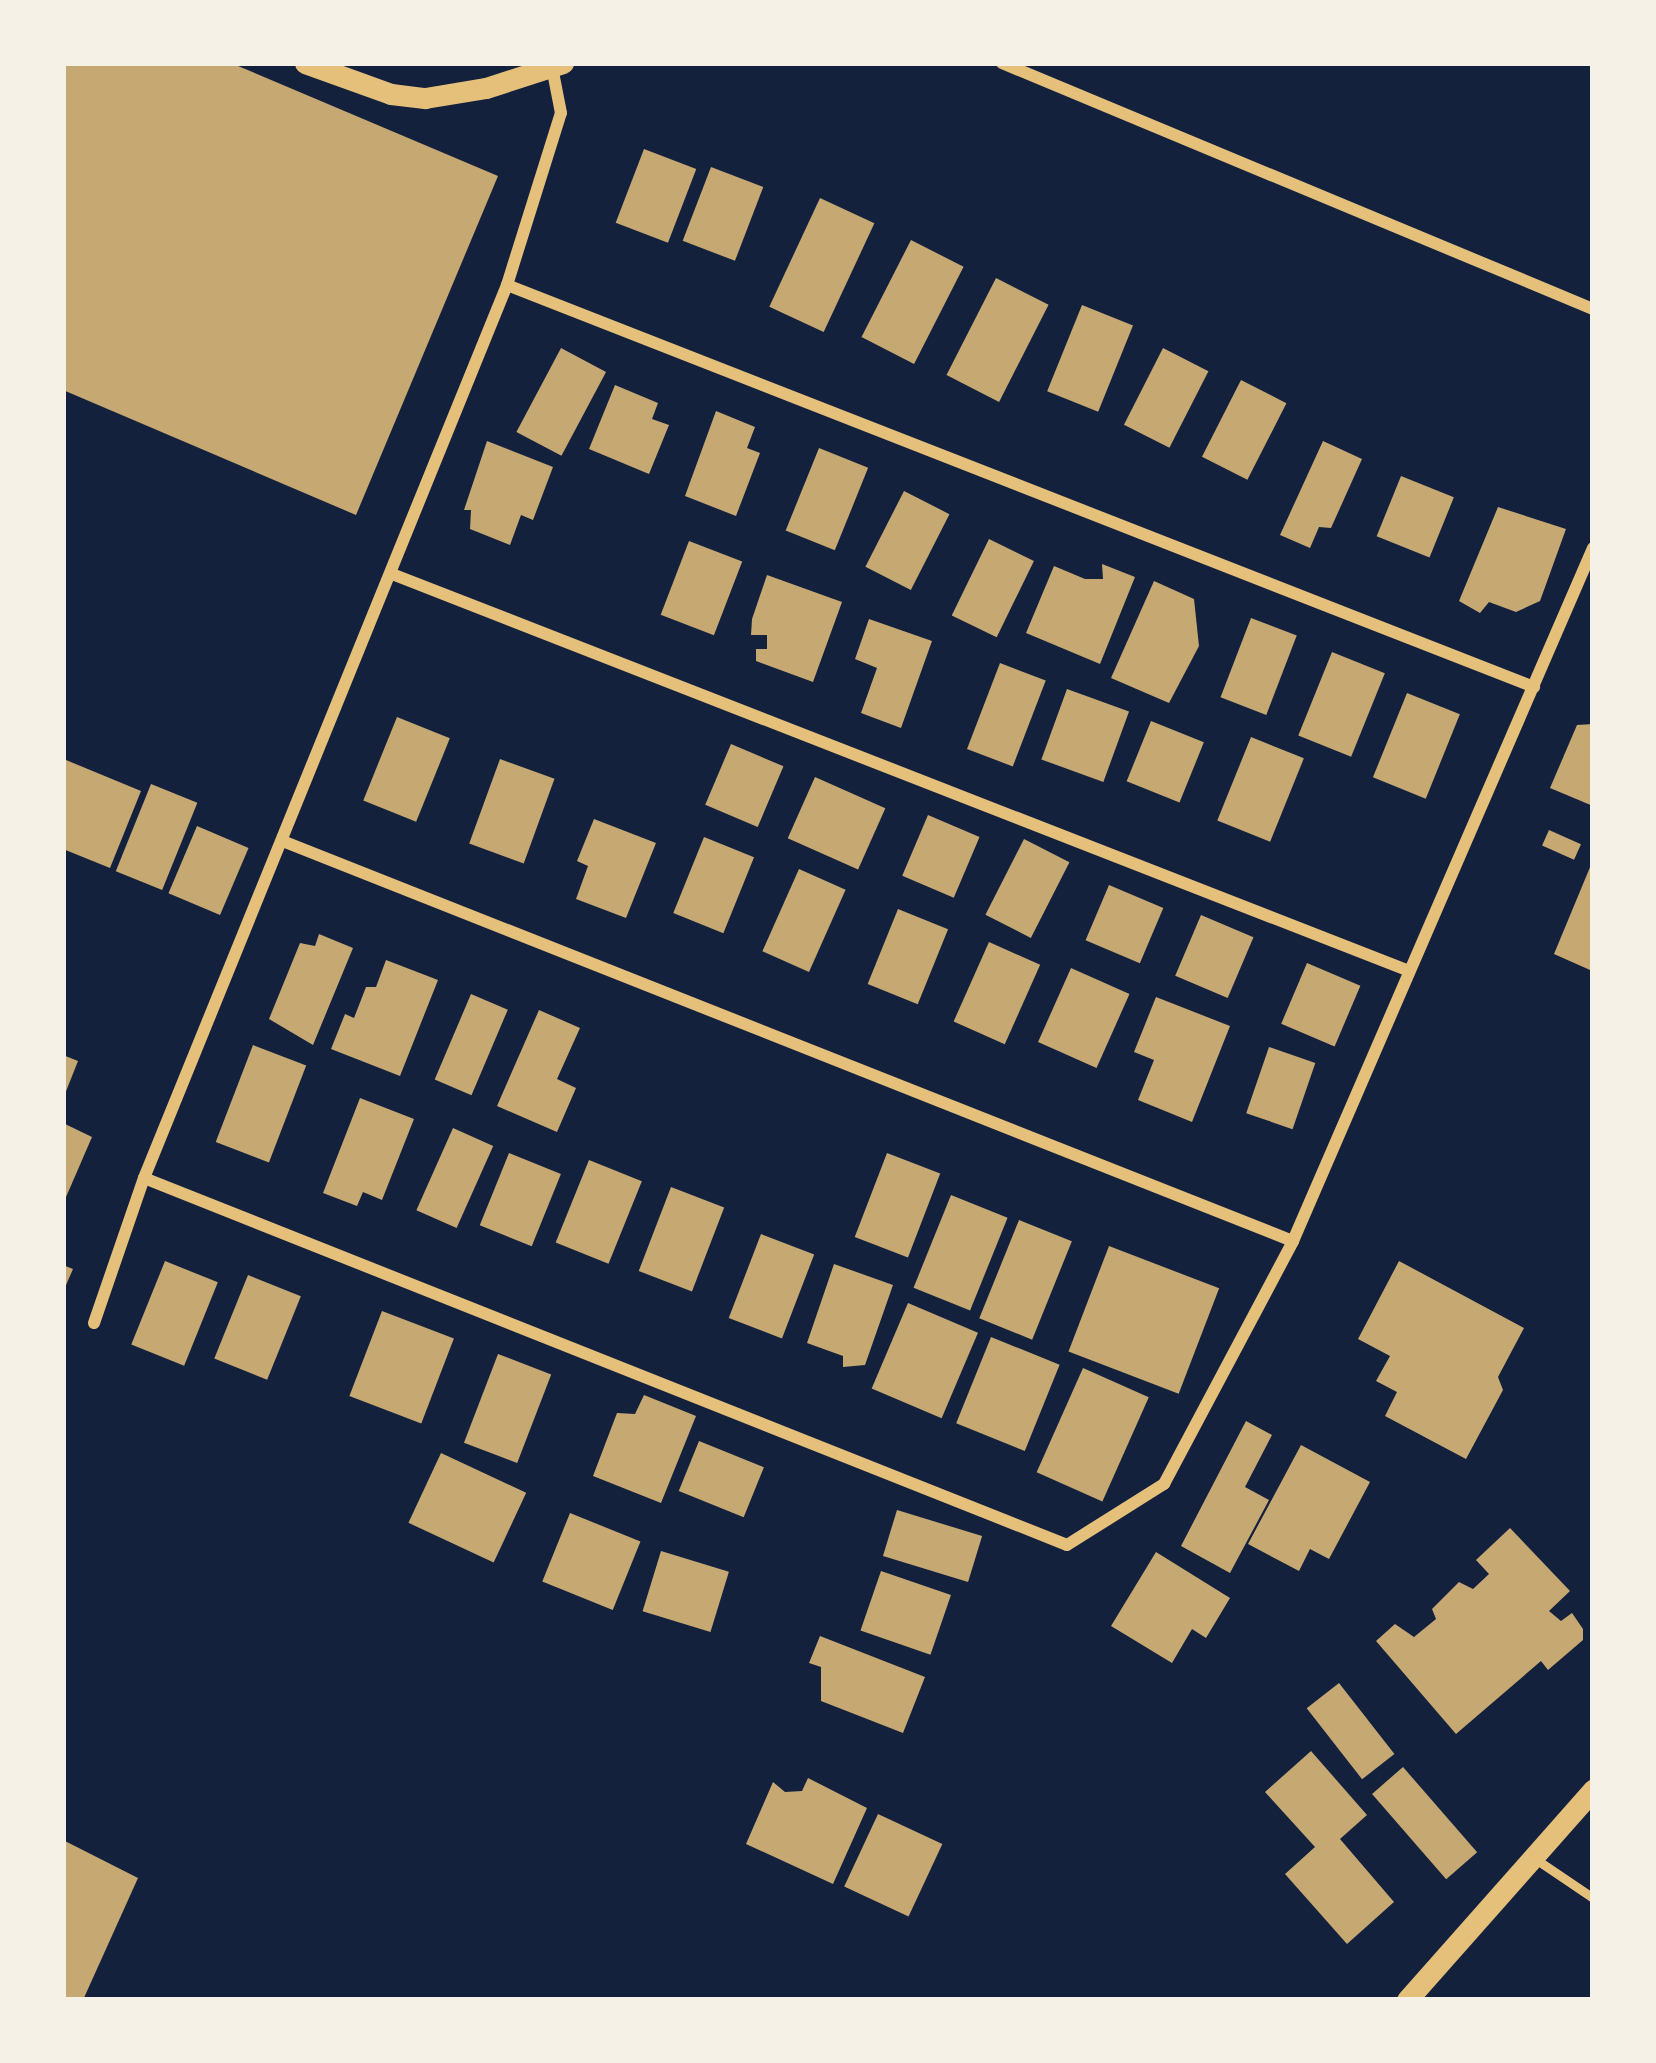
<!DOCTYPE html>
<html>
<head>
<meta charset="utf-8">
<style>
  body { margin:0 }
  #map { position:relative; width:1656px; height:2063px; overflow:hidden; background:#14213d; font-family:Rubik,sans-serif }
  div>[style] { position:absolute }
  .building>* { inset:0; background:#c6a872; transform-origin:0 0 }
  .service>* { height:9px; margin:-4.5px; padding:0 4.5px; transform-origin:4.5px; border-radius:4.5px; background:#e5c07b }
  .minor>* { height:12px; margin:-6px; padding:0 6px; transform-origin:6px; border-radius:6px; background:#e5c07b }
  .tertiary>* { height:21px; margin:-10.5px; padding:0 10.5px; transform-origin:10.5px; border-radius:10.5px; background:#e5c07b }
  span { translate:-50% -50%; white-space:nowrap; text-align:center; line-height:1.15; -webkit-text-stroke:9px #f6f1e7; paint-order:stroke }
  .frame { position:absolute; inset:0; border:66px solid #f6f1e7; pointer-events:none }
</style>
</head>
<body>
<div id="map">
  <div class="building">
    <i style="clip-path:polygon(63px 63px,231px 63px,498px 176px,356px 515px,63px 390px)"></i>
    <i style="left:644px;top:149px;width:56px;height:79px;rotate:21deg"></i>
    <i style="left:711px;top:167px;width:56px;height:79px;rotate:21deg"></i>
    <i style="left:820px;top:198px;width:60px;height:120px;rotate:25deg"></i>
    <i style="left:911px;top:240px;width:59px;height:109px;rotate:27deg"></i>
    <i style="left:996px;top:278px;width:59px;height:109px;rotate:27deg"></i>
    <i style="left:1082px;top:305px;width:55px;height:93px;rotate:22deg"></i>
    <i style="left:561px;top:348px;width:51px;height:95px;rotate:28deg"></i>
    <i style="left:1163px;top:348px;width:51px;height:86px;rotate:27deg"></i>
    <i style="left:1241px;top:380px;width:51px;height:86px;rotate:27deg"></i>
    <i style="clip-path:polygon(615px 385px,658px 403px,652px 419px,669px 425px,649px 474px,589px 449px)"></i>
    <i style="clip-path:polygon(716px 411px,755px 427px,747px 448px,760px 453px,736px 516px,685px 496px)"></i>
    <i style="clip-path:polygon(487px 441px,553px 467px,533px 520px,521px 515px,510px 545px,470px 529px,471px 510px,464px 510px)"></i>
    <i style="clip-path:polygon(1323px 441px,1362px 459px,1331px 528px,1319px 527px,1310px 548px,1280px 535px)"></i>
    <i style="left:819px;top:448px;width:53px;height:89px;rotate:22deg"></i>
    <i style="left:1401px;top:476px;width:57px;height:65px;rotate:22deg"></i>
    <i style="left:904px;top:491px;width:51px;height:85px;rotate:27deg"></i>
    <i style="clip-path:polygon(1498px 507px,1566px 529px,1540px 601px,1516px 612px,1489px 602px,1480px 613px,1459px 601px)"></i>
    <i style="left:989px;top:539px;width:50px;height:85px;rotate:26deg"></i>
    <i style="left:689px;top:541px;width:57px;height:79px;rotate:21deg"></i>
    <i style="clip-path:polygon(1102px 564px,1135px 577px,1100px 664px,1026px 633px,1054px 566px,1085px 579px,1103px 579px)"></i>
    <i style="clip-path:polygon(767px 575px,842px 602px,813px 682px,756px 661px,756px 649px,767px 649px,767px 635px,751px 635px,752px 619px)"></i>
    <i style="clip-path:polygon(1154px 581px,1194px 599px,1199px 646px,1169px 703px,1111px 678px)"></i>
    <i style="left:1251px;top:618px;width:49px;height:85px;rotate:21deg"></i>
    <i style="clip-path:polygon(869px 619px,932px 641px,901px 728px,861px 713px,877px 668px,855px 659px)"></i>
    <i style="left:1332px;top:652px;width:57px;height:90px;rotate:22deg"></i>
    <i style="left:1000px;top:663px;width:49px;height:92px;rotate:21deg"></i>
    <i style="left:1067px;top:689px;width:66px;height:75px;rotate:20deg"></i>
    <i style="left:1407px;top:693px;width:57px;height:91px;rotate:22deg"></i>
    <i style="left:397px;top:717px;width:57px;height:90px;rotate:22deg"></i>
    <i style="left:1151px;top:721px;width:57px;height:65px;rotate:22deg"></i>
    <i style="clip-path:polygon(1593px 724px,1593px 806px,1550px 788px,1577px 725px)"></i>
    <i style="left:1251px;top:737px;width:57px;height:90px;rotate:22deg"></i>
    <i style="left:731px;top:744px;width:57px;height:66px;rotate:23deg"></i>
    <i style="left:500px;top:759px;width:58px;height:90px;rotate:20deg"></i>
    <i style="clip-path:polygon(66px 760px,141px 791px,110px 868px,63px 849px)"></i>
    <i style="left:815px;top:777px;width:77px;height:67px;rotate:24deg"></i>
    <i style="left:151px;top:784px;width:50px;height:94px;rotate:22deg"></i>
    <i style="left:928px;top:815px;width:56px;height:66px;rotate:23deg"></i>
    <i style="clip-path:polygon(594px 819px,656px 843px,626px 918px,576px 899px,588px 866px,577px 861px)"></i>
    <i style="left:197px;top:826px;width:56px;height:73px;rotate:23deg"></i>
    <i style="left:1549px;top:830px;width:35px;height:17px;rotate:24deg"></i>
    <i style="left:704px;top:837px;width:54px;height:82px;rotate:22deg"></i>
    <i style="left:1024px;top:839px;width:51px;height:85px;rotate:27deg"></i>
    <i style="clip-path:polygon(1593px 860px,1593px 962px,1590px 970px,1554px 954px)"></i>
    <i style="left:799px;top:869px;width:51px;height:90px;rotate:24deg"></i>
    <i style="left:1109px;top:885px;width:59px;height:60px;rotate:23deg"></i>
    <i style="left:898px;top:909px;width:54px;height:81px;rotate:22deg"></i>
    <i style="left:1201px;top:915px;width:57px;height:66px;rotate:23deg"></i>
    <i style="clip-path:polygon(319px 934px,353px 948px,313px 1045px,269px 1019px,300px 943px,315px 946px)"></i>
    <i style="left:989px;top:942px;width:56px;height:87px;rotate:24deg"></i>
    <i style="clip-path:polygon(386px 960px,438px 980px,400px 1076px,331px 1049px,345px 1014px,354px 1018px,366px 987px,376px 987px)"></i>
    <i style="left:1307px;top:963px;width:58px;height:66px;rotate:23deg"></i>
    <i style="left:1071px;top:968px;width:64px;height:81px;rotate:24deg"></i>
    <i style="left:471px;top:994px;width:40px;height:93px;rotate:23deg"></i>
    <i style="clip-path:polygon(1156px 997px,1230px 1026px,1192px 1122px,1138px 1100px,1154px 1060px,1134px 1052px)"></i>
    <i style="clip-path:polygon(539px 1010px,580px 1028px,557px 1079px,576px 1088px,557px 1132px,497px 1106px)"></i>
    <i style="left:253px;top:1045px;width:57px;height:104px;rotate:21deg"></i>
    <i style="left:1269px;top:1047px;width:49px;height:70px;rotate:19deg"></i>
    <i style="clip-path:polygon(63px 1055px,78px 1061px,63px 1099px)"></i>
    <i style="clip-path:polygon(360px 1098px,414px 1119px,382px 1200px,363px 1192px,357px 1206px,323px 1193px)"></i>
    <i style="clip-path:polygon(63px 1123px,92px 1137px,63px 1204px)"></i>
    <i style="left:453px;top:1128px;width:44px;height:90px;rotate:24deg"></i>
    <i style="left:509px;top:1153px;width:56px;height:78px;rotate:22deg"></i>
    <i style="left:887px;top:1153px;width:57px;height:90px;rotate:21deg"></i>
    <i style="left:589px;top:1160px;width:57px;height:89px;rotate:22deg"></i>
    <i style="left:671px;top:1187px;width:57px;height:90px;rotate:21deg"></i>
    <i style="left:951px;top:1195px;width:61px;height:100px;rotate:22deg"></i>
    <i style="left:1019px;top:1220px;width:57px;height:106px;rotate:22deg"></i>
    <i style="left:761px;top:1234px;width:57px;height:90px;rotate:21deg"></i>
    <i style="left:1109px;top:1246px;width:118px;height:113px;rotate:21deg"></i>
    <i style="left:165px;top:1261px;width:57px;height:90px;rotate:22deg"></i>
    <i style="clip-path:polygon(1399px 1261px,1524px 1328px,1498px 1377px,1503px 1390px,1466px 1459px,1385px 1416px,1397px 1392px,1376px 1381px,1390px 1356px,1358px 1339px)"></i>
    <i style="clip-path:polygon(834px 1264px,893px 1285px,865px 1365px,843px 1367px,843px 1356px,807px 1343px)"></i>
    <i style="clip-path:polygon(63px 1265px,73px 1269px,63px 1292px)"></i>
    <i style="left:248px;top:1275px;width:57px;height:90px;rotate:22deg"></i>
    <i style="left:908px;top:1303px;width:76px;height:93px;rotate:23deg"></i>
    <i style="left:382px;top:1311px;width:77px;height:91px;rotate:21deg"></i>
    <i style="left:991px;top:1337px;width:74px;height:93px;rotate:22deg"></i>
    <i style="left:498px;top:1354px;width:57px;height:95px;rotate:21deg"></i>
    <i style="left:1083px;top:1368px;width:72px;height:114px;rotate:24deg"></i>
    <i style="clip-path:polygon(644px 1395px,696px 1416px,661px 1503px,593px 1476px,617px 1413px,635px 1414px)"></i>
    <i style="clip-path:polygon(1246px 1421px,1272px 1435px,1245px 1487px,1269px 1500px,1230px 1573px,1181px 1546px)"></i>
    <i style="left:699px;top:1441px;width:70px;height:54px;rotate:22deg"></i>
    <i style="clip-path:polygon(1301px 1445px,1370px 1482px,1329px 1559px,1310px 1549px,1299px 1571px,1248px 1544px)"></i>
    <i style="left:441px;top:1453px;width:94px;height:77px;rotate:25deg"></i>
    <i style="left:897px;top:1510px;width:89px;height:48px;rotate:17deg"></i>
    <i style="left:570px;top:1513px;width:76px;height:74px;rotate:22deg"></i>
    <i style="clip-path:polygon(1510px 1528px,1570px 1591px,1549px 1611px,1561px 1621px,1572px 1613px,1583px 1629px,1583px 1640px,1548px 1670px,1541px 1661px,1456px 1734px,1376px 1641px,1395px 1624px,1414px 1637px,1436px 1619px,1432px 1609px,1459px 1582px,1473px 1589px,1489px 1574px,1476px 1560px)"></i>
    <i style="left:661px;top:1551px;width:71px;height:63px;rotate:17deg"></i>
    <i style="clip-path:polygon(1156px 1552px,1230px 1598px,1206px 1638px,1192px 1629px,1172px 1663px,1111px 1626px)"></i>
    <i style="left:881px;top:1571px;width:74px;height:63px;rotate:19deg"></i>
    <i style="clip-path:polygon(820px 1636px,925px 1677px,903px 1733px,821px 1701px,821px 1667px,809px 1663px)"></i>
    <i style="left:1339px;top:1683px;width:90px;height:41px;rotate:52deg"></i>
    <i style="clip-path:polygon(1311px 1751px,1367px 1815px,1340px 1839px,1394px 1902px,1347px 1944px,1285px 1874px,1315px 1847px,1265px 1792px)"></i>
    <i style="left:1403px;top:1767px;width:113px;height:41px;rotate:49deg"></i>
    <i style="clip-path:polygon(808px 1778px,867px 1808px,833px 1884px,746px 1844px,773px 1782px,785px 1792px,802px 1791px)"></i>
    <i style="left:878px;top:1814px;width:71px;height:80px;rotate:25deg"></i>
    <i style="clip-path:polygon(63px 1840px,138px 1878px,83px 2000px,63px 2000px)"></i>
  </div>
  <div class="service">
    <i style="left:1534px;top:1858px;width:71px;rotate:34.1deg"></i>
  </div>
  <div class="minor">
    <i style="left:1002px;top:63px;width:640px;rotate:22.6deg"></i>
    <i style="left:507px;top:285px;width:1103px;rotate:21.38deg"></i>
    <i style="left:392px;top:574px;width:1092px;rotate:21.32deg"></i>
    <i style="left:285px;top:842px;width:1084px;rotate:21.6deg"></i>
    <i style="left:144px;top:1178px;width:993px;rotate:21.68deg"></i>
    <i style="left:1067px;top:1545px;width:115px;rotate:-32.2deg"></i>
    <i style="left:1164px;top:1484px;width:275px;rotate:-62deg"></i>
    <i style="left:1293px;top:1241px;width:755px;rotate:-66.59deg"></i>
    <i style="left:94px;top:1323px;width:153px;rotate:-71deg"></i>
    <i style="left:144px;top:1178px;width:964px;rotate:-67.88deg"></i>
    <i style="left:507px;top:285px;width:180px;rotate:-72.6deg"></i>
    <i style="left:561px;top:113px;width:47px;rotate:-101.1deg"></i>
  </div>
  <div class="tertiary">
    <i style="left:305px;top:63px;width:91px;rotate:19.8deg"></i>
    <i style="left:391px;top:94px;width:34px;rotate:7deg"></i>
    <i style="left:425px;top:98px;width:62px;rotate:-9.3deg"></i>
    <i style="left:486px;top:88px;width:81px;rotate:-18deg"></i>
    <i style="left:1407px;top:2000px;width:281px;rotate:-48.5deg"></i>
  </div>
  <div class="frame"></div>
</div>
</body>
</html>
